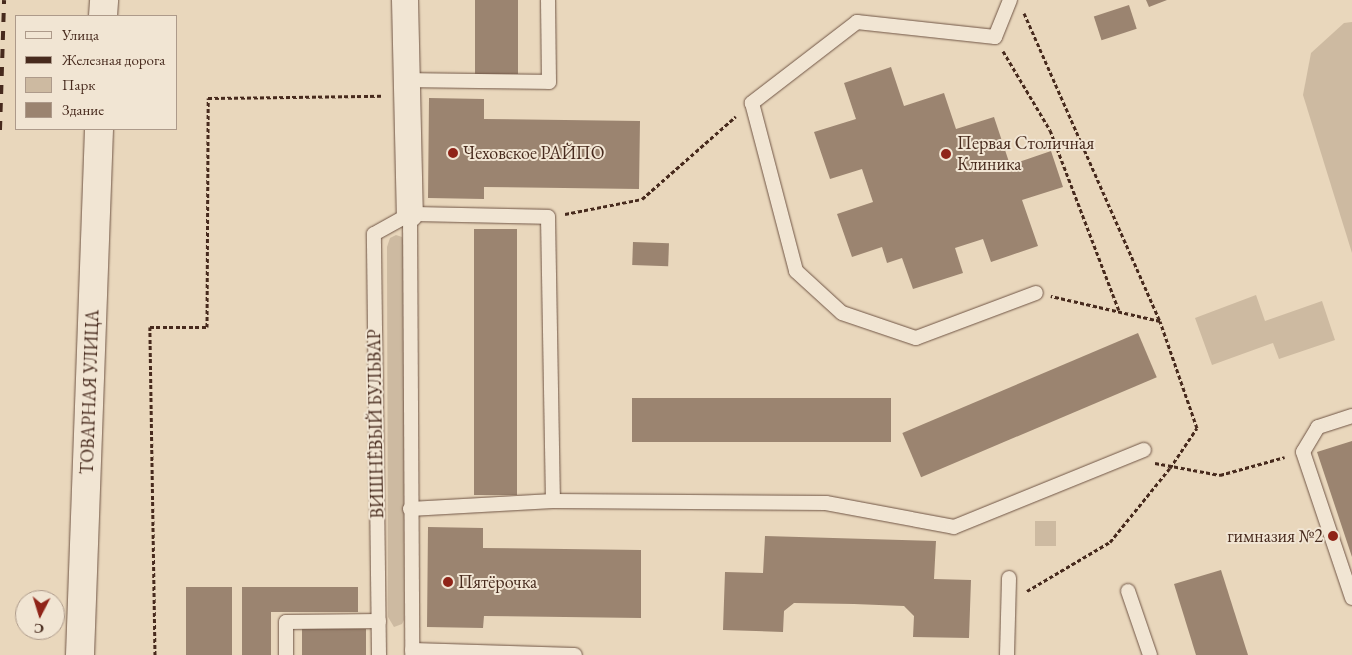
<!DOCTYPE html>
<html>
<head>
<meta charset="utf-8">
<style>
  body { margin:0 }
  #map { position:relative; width:1352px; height:655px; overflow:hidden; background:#e9d7bc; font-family:"EB Garamond",serif }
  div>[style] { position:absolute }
  .green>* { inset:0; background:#cdbaa1; transform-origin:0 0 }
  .building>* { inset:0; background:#9b8470; transform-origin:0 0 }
  .path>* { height:3px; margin-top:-1.5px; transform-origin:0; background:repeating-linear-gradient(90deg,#472a1d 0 4px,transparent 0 6.5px) }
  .roads { filter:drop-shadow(0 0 1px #705545) drop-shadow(0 0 1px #705545) }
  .lane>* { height:14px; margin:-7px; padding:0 7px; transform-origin:7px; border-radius:7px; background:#f1e5d3 }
  .street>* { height:26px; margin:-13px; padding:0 13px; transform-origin:13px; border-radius:13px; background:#f1e5d3 }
  .secondary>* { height:28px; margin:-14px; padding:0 14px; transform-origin:14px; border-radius:14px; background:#f1e5d3 }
  .rail>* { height:4px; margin-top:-2px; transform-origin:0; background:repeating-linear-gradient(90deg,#472a1d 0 9px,transparent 0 18px) }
  .dots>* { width:14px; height:14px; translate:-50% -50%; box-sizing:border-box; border:2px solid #f1e5d3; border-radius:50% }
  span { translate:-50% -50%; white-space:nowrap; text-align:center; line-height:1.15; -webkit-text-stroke:4px #f1e5d3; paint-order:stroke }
  .poi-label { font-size:18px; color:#472a1d }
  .left { translate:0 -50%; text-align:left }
  .right { translate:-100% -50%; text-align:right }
  .street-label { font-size:18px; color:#472a1d }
  .legend { position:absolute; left:15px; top:15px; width:162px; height:115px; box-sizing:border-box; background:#f1e5d3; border:1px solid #ad9a8a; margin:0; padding:6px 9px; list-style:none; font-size:15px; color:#472a1d }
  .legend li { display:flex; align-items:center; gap:10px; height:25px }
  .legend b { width:25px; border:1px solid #ad9a8a }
  .north { position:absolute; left:15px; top:590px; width:50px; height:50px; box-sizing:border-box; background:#f1e5d3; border:1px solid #ad9a8a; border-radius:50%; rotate:185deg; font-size:14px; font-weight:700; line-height:20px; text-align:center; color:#472a1d }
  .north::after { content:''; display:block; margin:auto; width:18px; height:22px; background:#8f2418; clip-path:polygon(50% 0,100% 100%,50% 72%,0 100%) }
</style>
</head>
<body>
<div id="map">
  <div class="green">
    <i style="clip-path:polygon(1352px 22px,1352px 253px,1303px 95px,1311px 53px,1344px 23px)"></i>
    <i style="clip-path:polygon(396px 235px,402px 237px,404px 244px,404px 620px,402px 624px,394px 627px,388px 617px,387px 247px,390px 238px)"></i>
    <i style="clip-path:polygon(1256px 295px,1265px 321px,1322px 301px,1335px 340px,1279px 359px,1273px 343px,1212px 365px,1195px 318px)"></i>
    <i style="left:1056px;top:521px;width:25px;height:21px;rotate:90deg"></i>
  </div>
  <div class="building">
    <i style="left:475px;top:0;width:43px;height:74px"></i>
    <i style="clip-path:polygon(1146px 0,1167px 0,1149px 7px)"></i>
    <i style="left:1129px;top:5px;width:25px;height:37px;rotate:72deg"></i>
    <i style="clip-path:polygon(891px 67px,904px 106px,944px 93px,956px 129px,994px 117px,1010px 165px,1051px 151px,1063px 187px,1022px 200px,1038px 246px,991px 262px,983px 239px,955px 248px,963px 273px,913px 289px,902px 258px,887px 263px,882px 247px,852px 257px,837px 214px,873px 202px,862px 169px,830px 179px,814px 132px,856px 119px,844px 83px)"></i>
    <i style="clip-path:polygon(429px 98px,484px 99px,484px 119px,640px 121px,639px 189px,484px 187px,484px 199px,428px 198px)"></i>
    <i style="left:474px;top:229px;width:43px;height:266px"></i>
    <i style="left:633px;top:242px;width:36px;height:23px;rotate:2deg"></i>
    <i style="left:1138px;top:333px;width:48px;height:256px;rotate:67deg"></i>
    <i style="left:632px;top:398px;width:259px;height:44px"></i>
    <i style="clip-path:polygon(1352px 441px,1352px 557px,1317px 452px)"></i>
    <i style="clip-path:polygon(428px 527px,483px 528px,483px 548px,641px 550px,641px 618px,484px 616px,483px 628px,427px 627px)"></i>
    <i style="clip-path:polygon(765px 536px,936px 541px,934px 579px,971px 580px,969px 638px,913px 637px,914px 616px,904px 606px,854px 604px,794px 603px,784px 611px,783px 632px,723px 630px,725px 572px,763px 573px)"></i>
    <i style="clip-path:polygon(1221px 570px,1248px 655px,1196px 655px,1174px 584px)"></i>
    <i style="left:186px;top:587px;width:46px;height:68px"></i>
    <i style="clip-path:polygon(242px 587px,358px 587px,358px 612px,271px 612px,271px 655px,242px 655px)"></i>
    <i style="left:302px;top:629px;width:64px;height:26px"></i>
  </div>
  <div class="path">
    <i style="left:1024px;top:13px;width:337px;rotate:66.2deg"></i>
    <i style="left:1003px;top:51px;width:92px;rotate:59.3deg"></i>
    <i style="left:1050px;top:130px;width:194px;rotate:69.1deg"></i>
    <i style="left:565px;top:214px;width:78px;rotate:-11deg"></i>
    <i style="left:642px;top:199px;width:125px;rotate:-41.4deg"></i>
    <i style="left:1155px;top:463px;width:66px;rotate:10.5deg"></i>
    <i style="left:1220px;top:475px;width:67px;rotate:-15.5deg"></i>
    <i style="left:1027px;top:591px;width:96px;rotate:-30.6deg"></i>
    <i style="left:1110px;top:542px;width:95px;rotate:-51deg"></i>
    <i style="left:1170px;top:468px;width:48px;rotate:-56deg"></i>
    <i style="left:1197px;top:428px;width:113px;rotate:-109.1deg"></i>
    <i style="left:1160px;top:321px;width:112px;rotate:-167.1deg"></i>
    <i style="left:155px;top:655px;width:328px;rotate:-90.9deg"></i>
    <i style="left:150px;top:327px;width:57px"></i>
    <i style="left:207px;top:327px;width:229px;rotate:-89.7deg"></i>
    <i style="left:208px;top:98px;width:175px;rotate:-0.7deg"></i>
  </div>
  <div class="roads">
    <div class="lane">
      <i style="left:1010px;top:0;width:40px;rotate:112deg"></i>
      <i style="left:995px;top:37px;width:139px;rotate:-173.8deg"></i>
      <i style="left:857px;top:22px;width:133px;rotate:142.4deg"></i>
      <i style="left:752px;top:103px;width:174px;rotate:75.3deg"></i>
      <i style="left:796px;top:271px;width:62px;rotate:42.4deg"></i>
      <i style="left:842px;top:313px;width:78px;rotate:18.7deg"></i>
      <i style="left:916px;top:338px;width:128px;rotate:-20.6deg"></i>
      <i style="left:408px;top:80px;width:141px;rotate:0.8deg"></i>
      <i style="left:549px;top:82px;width:82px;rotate:-90.7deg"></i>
      <i style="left:410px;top:214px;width:441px;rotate:89.7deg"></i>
      <i style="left:410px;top:214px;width:138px;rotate:1.2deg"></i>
      <i style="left:548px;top:217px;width:284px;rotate:89deg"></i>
      <i style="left:1352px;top:416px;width:36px;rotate:162deg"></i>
      <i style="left:1318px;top:427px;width:29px;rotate:121deg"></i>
      <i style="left:1303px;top:452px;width:154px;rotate:71.4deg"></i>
      <i style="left:410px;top:509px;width:143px;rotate:-3.2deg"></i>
      <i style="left:553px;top:501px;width:273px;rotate:0.4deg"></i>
      <i style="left:826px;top:503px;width:130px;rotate:10.6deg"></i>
      <i style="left:954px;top:527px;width:205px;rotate:-22.1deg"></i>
      <i style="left:1128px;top:591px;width:68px;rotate:71deg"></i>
      <i style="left:412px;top:650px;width:163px;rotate:1.8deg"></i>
      <i style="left:286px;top:655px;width:33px;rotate:-90deg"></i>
      <i style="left:286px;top:622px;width:93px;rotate:-0.6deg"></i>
      <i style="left:379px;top:655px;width:421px;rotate:-90.7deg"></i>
      <i style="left:374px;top:234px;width:41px;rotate:-29.1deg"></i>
      <i style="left:1007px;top:655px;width:77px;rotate:-88.5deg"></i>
    </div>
    <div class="street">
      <i style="left:405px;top:0;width:214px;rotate:88.7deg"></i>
    </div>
    <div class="secondary">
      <i style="left:103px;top:16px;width:16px;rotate:-86deg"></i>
      <i style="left:80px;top:655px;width:526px;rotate:-87.93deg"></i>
    </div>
  </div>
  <div class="rail">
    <i style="left:0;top:130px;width:130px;rotate:-88.2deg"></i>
  </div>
  <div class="dots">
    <i style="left:453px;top:153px;background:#8f2418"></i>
    <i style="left:946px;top:154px;background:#8f2418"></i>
    <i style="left:1333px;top:536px;background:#8f2418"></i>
    <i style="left:448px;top:582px;background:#8f2418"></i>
  </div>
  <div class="poi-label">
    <span class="left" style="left:957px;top:154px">Первая Столичная<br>Клиника</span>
    <span class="left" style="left:463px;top:153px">Чеховское РАЙПО</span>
    <span class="right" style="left:1323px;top:536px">гимназия №2</span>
    <span class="left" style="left:458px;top:582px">Пятёрочка</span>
  </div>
  <div class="street-label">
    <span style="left:90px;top:392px;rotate:-88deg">ТОВАРНАЯ УЛИЦА</span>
    <span style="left:376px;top:424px;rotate:-91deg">ВИШНЁВЫЙ БУЛЬВАР</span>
  </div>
  <ul class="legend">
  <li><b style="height:6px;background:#f1e5d3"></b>Улица</li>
  <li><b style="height:6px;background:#472a1d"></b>Железная дорога</li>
  <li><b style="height:14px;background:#cdbaa1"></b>Парк</li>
  <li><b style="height:14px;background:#9b8470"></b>Здание</li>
  </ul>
  <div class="north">С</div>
</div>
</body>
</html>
